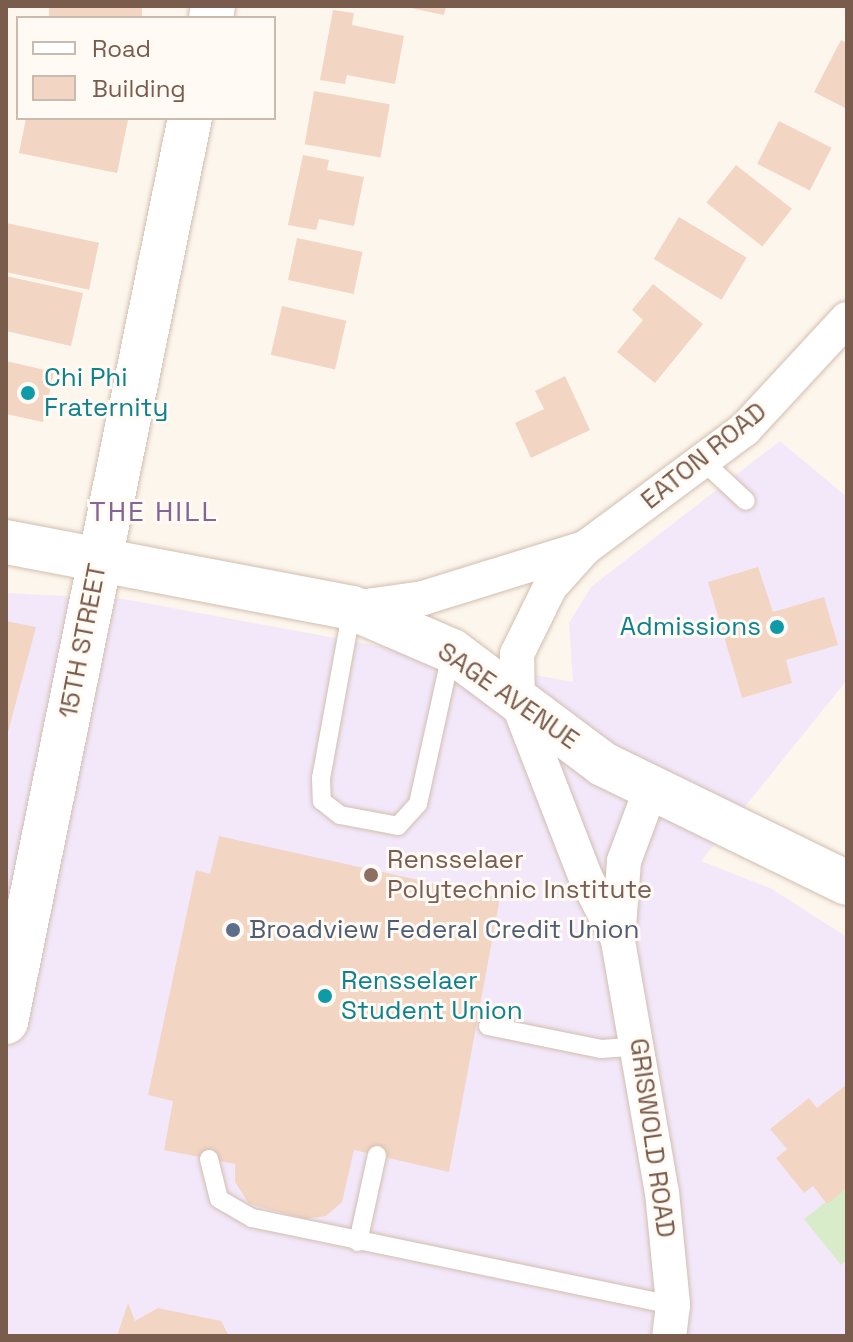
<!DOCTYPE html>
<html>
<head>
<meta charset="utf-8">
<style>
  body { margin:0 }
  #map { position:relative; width:853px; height:1342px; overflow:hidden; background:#fdf6ec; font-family:"Space Grotesk",sans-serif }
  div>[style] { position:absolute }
  .education>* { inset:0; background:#f3e8fa }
  .green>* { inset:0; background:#d8ecc9 }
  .building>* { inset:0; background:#f3d5c3; transform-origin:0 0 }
  .roads { filter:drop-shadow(0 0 2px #d1beb0) drop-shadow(0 0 2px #d1beb0) }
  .service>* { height:18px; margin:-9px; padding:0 9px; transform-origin:9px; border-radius:9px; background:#fff }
  .minor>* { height:34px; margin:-17px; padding:0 17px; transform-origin:17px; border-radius:17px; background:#fff }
  .tertiary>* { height:44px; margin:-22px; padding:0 22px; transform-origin:22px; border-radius:22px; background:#fff }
  .dots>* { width:22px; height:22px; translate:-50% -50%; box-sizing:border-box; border:4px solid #fffaf3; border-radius:50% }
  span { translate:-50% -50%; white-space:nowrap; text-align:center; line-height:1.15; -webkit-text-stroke:6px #fffaf3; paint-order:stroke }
  .culture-label { font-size:26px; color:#0d838f }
  .left { translate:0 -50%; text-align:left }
  .right { translate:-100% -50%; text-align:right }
  .street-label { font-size:26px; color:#7a5c4d }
  .education-label { font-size:26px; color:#785e54 }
  .service-label { font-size:26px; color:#4e5e75 }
  .neighbourhood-label { font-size:28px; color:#846695; letter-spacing:2px }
  .frame { position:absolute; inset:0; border:8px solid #7a5c4d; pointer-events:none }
  .legend { position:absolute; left:16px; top:16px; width:260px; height:104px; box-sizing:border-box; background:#fffaf3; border:2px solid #cabbb1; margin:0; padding:10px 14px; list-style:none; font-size:24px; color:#7a5c4d }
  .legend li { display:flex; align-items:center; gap:16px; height:40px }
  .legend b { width:40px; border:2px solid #cabbb1 }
</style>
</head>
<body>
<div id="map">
  <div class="education">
    <i style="clip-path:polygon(780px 441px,847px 497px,847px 680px,701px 861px,770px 888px,847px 937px,847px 1336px,6px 1336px,6px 593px,124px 599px,573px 682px,569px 623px,591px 587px)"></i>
  </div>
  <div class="green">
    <i style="clip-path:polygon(847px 1185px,847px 1260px,841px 1265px,804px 1219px)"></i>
  </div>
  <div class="building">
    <i style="left:49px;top:6px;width:93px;height:12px"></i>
    <i style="clip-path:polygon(401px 6px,446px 6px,444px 15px)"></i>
    <i style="clip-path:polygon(333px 10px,354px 13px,352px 25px,404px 36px,395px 84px,347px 75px,345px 84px,320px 80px)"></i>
    <i style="clip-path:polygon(841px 40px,847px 43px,847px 109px,814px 92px)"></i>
    <i style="left:314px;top:91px;width:77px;height:54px;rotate:10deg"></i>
    <i style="clip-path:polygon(26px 118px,128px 120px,117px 173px,19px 153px)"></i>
    <i style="left:779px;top:121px;width:59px;height:48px;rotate:27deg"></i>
    <i style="clip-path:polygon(303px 155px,329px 160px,327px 170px,364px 177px,354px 226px,319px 219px,316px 230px,288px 225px)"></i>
    <i style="left:736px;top:165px;width:71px;height:48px;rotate:38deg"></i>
    <i style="left:679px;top:217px;width:79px;height:49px;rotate:31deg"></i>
    <i style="left:6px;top:223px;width:95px;height:48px;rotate:12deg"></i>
    <i style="left:297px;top:238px;width:67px;height:43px;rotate:12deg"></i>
    <i style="clip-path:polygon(6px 276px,83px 293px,71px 346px,6px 331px)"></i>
    <i style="clip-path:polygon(653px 284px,703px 324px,655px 383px,617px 352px,643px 320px,632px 310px)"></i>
    <i style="left:282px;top:306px;width:66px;height:50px;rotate:13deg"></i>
    <i style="clip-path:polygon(6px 361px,54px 372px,43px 422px,6px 414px)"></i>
    <i style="clip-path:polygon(565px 376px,590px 430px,531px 458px,515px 423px,544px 409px,535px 391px)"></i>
    <i style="clip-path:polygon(758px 567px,773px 612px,824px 597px,838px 645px,786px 660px,792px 683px,742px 698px,708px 582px)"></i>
    <i style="clip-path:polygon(6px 621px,36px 627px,7px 736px,6px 736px)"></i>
    <i style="clip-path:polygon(219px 836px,500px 898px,449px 1172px,354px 1150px,342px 1202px,326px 1216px,306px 1219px,249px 1204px,235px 1182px,235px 1164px,164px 1150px,173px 1101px,148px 1095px,196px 870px,210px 874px)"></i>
    <i style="clip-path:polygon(847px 1084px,847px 1188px,827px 1204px,813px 1186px,804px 1193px,776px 1158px,787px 1149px,770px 1129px,809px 1098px,817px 1108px)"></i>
    <i style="clip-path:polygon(128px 1303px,135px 1321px,158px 1308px,221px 1321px,229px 1336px,117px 1336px)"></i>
  </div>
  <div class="roads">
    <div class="service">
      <i style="left:704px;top:462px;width:57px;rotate:42.9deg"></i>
      <i style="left:352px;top:608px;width:173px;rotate:100.3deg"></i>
      <i style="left:321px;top:778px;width:23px;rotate:88deg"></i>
      <i style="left:322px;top:801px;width:23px;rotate:38deg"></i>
      <i style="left:340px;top:815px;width:59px;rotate:10.7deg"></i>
      <i style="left:398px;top:826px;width:30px;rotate:-48deg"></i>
      <i style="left:418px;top:804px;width:154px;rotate:-77.6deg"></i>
      <i style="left:488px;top:1026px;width:115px;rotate:11.5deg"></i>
      <i style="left:601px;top:1049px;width:39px;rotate:-4deg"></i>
      <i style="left:209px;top:1159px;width:41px;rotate:76deg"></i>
      <i style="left:219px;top:1199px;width:38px;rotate:30deg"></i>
      <i style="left:252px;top:1218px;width:430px;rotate:11.7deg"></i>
      <i style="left:358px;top:1242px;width:89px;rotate:-77.7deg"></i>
    </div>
    <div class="minor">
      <i style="left:585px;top:548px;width:52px;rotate:131.9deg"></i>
      <i style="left:550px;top:587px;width:75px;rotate:116.2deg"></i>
      <i style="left:517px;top:654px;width:49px;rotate:88.8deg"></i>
      <i style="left:518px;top:703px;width:188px;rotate:68.8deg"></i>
      <i style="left:586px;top:878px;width:63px;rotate:62.6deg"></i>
      <i style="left:352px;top:608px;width:72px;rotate:-8deg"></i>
      <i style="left:423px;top:598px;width:170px;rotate:-17.2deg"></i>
      <i style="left:585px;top:548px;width:199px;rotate:-36.6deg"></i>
      <i style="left:745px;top:429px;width:150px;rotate:-47.2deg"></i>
      <i style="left:652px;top:786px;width:80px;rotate:110.5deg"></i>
      <i style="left:624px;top:861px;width:80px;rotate:94.3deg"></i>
      <i style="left:618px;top:941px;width:255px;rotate:80.1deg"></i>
      <i style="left:662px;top:1192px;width:114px;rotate:84.4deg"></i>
      <i style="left:673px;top:1305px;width:31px;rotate:97deg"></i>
    </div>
    <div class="tertiary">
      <i style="left:211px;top:18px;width:12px;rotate:-81deg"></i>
      <i style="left:6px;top:542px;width:352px;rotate:10.8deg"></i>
      <i style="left:352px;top:608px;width:109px;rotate:23.3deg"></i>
      <i style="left:452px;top:651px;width:189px;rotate:36.8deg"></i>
      <i style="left:603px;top:764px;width:271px;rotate:26deg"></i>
      <i style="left:6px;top:1022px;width:923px;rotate:-78.5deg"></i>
    </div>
  </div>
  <div class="dots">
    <i style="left:28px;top:393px;background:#0f9aa8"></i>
    <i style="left:777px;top:627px;background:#0f9aa8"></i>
    <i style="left:371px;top:875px;background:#8d6e63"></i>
    <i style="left:233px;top:930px;background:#5c6f8a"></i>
    <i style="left:325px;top:996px;background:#0f9aa8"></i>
  </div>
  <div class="culture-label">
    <span class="left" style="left:44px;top:393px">Chi Phi<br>Fraternity</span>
    <span class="right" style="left:761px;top:627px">Admissions</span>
    <span class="left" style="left:341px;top:996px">Rensselaer<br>Student Union</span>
  </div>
  <div class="street-label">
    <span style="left:704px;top:456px;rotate:-39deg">EATON ROAD</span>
    <span style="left:83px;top:641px;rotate:-79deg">15TH STREET</span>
    <span style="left:508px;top:696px;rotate:35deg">SAGE AVENUE</span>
    <span style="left:652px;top:1138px;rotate:82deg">GRISWOLD ROAD</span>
  </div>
  <div class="education-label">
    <span class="left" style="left:387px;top:875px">Rensselaer<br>Polytechnic Institute</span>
  </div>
  <div class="service-label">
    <span class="left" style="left:249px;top:930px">Broadview Federal Credit Union</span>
  </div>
  <div class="neighbourhood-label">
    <span style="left:154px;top:511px">THE HILL</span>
  </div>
  <div class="frame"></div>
  <ul class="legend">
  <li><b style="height:10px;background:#fff"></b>Road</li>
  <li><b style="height:22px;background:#f3d5c3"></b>Building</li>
  </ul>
</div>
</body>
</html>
